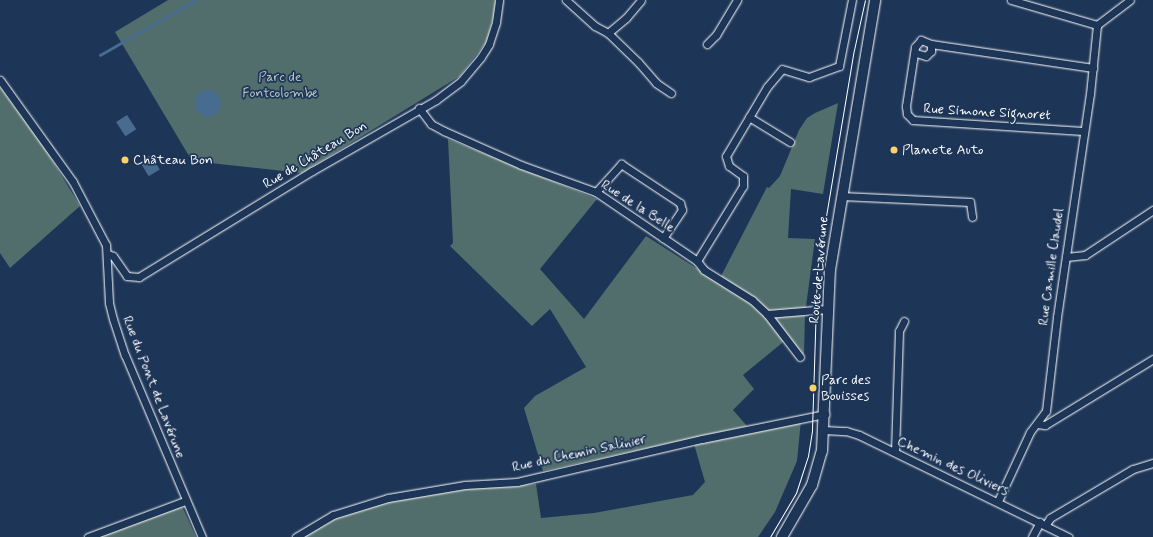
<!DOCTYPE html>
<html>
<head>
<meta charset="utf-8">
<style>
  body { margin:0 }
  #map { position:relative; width:1153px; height:537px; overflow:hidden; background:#1d3557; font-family:Mynerve,sans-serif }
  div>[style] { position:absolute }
  .green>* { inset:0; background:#526e6c }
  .water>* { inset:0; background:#476c8f; transform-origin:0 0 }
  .round { border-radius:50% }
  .stream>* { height:2.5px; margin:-1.25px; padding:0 1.25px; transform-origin:1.25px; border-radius:1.25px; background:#476c8f }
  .roads { filter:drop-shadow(0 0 1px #fff) drop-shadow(0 0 1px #fff) }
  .street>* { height:7px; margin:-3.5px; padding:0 3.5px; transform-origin:3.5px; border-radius:3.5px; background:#1d3557 }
  .secondary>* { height:10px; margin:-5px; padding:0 5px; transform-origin:5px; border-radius:5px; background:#1d3557 }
  .tram>* { height:1px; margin:-0.5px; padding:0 0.5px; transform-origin:0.5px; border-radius:0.5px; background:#fff }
  .dots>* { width:11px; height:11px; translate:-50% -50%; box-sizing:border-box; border:2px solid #1d3557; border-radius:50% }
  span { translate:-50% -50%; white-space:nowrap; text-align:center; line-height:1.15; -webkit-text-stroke:3.5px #1d3557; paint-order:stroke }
  .park-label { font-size:14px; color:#bac5c4 }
  .street-label { font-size:14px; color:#fff }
  .poi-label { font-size:14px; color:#fff }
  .left { translate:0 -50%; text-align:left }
</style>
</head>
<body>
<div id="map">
  <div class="green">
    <i style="clip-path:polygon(168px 0,495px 0,496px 7px,487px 41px,460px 76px,302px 173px,192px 161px,115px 32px)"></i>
    <i style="clip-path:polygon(0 87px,46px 150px,80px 206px,10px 268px,0 253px)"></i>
    <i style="clip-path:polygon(838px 103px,823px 194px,791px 189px,788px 238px,815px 239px,805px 314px,804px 355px,788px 338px,743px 375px,754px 389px,733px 410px,747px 426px,543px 471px,524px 408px,535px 396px,586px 367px,550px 309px,532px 326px,450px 246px,453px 243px,448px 139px,597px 199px,540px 269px,584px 319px,646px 236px,718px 282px,767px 187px,769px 188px,780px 176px,799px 130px,807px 118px,815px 113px)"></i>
    <i style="clip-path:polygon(801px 420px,797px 461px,775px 512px,758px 537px,301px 537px,334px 517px,370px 505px,455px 489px,536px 484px,541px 518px,594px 513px,693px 495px,705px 482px,694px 444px)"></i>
    <i style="clip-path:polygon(181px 504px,196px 537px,90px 537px)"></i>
  </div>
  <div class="water">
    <i class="round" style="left:195px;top:90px;width:26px;height:26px"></i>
    <i style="left:127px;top:115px;width:17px;height:13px;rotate:57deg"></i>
    <i style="left:151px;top:155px;width:17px;height:13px;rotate:59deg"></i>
  </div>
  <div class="stream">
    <i style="left:100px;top:55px;width:111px;rotate:-29.8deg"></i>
  </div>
  <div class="roads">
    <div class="street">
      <i style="left:566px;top:0;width:39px;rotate:42deg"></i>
      <i style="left:595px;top:26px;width:15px;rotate:28deg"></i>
      <i style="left:608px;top:33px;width:42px;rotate:44deg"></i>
      <i style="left:638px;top:62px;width:28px;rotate:49deg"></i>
      <i style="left:656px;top:83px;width:18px;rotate:34deg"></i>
      <i style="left:1011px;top:0;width:90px;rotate:16.2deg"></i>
      <i style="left:1097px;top:25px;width:41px;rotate:-37.1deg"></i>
      <i style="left:608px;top:33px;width:23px;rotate:-40deg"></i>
      <i style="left:626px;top:18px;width:23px;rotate:-50deg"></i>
      <i style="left:707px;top:44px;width:13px;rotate:-45deg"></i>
      <i style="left:716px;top:35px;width:41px;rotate:-59deg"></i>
      <i style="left:931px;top:44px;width:164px;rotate:8.4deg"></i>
      <i style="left:916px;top:53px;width:10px;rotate:17deg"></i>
      <i style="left:926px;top:56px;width:7px;rotate:-45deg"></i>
      <i style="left:931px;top:51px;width:7px;rotate:-90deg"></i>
      <i style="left:931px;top:44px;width:11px;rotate:-158deg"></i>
      <i style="left:921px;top:40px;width:9px;rotate:131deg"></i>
      <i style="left:915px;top:47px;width:60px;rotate:98.7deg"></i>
      <i style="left:906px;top:106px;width:8px;rotate:83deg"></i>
      <i style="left:907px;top:114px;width:8px;rotate:45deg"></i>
      <i style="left:913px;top:120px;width:170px;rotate:3.7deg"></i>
      <i style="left:0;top:80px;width:125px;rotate:54.4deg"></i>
      <i style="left:73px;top:182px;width:71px;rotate:62.4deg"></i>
      <i style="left:106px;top:245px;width:58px;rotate:87deg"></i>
      <i style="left:109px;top:303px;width:16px;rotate:76deg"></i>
      <i style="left:113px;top:319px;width:38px;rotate:72deg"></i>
      <i style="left:125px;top:355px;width:198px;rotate:67.1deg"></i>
      <i style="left:419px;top:108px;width:20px;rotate:53deg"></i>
      <i style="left:431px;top:124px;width:15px;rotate:28deg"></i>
      <i style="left:444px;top:131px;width:84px;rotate:23.8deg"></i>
      <i style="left:521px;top:165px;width:80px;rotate:19.8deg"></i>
      <i style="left:596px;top:192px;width:122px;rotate:34.3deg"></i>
      <i style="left:697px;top:261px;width:11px;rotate:52deg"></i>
      <i style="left:704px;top:270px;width:57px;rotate:32deg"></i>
      <i style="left:752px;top:300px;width:21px;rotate:43deg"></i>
      <i style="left:767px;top:314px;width:61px;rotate:-4.7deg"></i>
      <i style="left:749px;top:117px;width:48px;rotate:31.4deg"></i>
      <i style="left:596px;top:192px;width:38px;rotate:-48deg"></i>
      <i style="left:621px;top:164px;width:71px;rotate:33.5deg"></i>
      <i style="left:680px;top:203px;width:7px;rotate:74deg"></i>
      <i style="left:682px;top:210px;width:34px;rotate:124deg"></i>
      <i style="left:841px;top:196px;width:129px;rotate:2.7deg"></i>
      <i style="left:970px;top:202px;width:15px;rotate:82deg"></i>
      <i style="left:108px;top:254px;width:5px;rotate:22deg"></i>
      <i style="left:113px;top:256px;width:24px;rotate:55deg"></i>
      <i style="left:127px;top:276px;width:12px;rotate:5deg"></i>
      <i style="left:139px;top:277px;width:203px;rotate:-31.5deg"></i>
      <i style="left:312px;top:171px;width:143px;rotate:-29.8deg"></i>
      <i style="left:436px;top:100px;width:31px;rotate:-37deg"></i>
      <i style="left:461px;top:81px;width:31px;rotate:-50deg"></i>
      <i style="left:481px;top:57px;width:15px;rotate:-58deg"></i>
      <i style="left:489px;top:44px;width:23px;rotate:-72deg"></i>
      <i style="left:496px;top:22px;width:22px;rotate:-82deg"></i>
      <i style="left:1066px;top:257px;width:19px;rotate:-6deg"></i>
      <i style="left:1085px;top:255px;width:82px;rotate:-33.5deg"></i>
      <i style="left:697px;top:261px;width:88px;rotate:-58.5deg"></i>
      <i style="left:743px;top:186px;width:10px;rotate:-90deg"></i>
      <i style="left:743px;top:176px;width:17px;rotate:-144deg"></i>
      <i style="left:729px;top:166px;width:10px;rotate:-107deg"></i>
      <i style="left:726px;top:156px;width:80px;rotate:-59.3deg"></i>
      <i style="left:767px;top:87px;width:23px;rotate:-50deg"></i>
      <i style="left:782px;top:69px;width:28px;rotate:17deg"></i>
      <i style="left:809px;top:77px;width:32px;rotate:-20deg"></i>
      <i style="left:839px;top:66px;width:67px;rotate:-78.9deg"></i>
      <i style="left:767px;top:314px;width:54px;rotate:52.5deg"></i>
      <i style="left:1037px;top:424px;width:8px;rotate:7deg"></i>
      <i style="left:1045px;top:425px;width:127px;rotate:-31.4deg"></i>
      <i style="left:824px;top:430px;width:22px;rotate:3deg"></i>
      <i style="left:846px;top:431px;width:14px;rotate:17deg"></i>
      <i style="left:859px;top:435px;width:233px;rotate:26deg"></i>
      <i style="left:895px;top:452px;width:121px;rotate:-88.1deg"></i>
      <i style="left:899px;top:331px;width:11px;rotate:-63deg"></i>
      <i style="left:998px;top:501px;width:76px;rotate:-65.1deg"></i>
      <i style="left:1030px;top:432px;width:26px;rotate:-53deg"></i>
      <i style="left:1046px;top:411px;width:95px;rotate:-83.3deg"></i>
      <i style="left:1057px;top:317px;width:225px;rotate:-81.6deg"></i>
      <i style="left:1090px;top:94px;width:69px;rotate:-84.2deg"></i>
      <i style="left:1046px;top:524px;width:7px;rotate:-56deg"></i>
      <i style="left:1050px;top:518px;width:96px;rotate:-30.6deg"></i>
      <i style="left:1133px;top:469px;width:21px;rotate:-17deg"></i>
      <i style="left:88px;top:537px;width:103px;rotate:-20.4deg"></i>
      <i style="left:296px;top:537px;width:43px;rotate:-30.7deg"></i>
      <i style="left:333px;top:515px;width:58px;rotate:-17.2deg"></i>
      <i style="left:388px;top:498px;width:78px;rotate:-9.6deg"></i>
      <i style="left:465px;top:485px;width:52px;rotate:-3.3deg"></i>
      <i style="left:517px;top:482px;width:190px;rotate:-13.1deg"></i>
      <i style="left:702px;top:439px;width:126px;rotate:-11.5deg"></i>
      <i style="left:1032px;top:537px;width:17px;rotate:-62deg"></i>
    </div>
    <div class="secondary">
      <i style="left:782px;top:537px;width:60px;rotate:-60deg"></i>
      <i style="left:812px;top:485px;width:35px;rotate:-74deg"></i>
      <i style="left:822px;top:451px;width:181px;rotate:-87.5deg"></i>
      <i style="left:830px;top:270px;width:274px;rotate:-80.5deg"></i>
    </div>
  </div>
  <div class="tram">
    <i style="left:770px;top:537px;width:51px;rotate:-59.4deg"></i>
    <i style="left:796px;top:493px;width:39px;rotate:-72deg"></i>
    <i style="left:808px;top:456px;width:26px;rotate:-81deg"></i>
    <i style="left:812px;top:430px;width:160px;rotate:-88.2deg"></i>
    <i style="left:817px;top:270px;width:223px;rotate:-80.5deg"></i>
    <i style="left:854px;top:50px;width:51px;rotate:-77.6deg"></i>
  </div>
  <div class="dots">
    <i style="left:894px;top:150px;background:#ffd166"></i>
    <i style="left:125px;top:160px;background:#ffd166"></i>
    <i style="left:813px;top:388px;background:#ffd166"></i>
  </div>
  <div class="park-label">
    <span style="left:280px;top:85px">Parc de<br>Fontcolombe</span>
  </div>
  <div class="street-label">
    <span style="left:987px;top:112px;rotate:3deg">Rue Simone Signoret</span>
    <span style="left:315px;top:155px;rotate:-31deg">Rue de Château Bon</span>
    <span style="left:638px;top:206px;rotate:33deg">Rue de la Belle</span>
    <span style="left:1051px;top:267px;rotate:-82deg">Rue Camille Claudel</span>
    <span style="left:819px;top:270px;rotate:-85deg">Route de Lavérune</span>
    <span style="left:154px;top:387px;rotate:69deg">Rue du Pont de Lavérune</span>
    <span style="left:579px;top:453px;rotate:-12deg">Rue du Chemin Salinier</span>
    <span style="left:953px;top:466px;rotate:25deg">Chemin des Oliviers</span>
  </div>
  <div class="poi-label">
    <span class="left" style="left:902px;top:150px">Planete Auto</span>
    <span class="left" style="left:133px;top:160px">Château Bon</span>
    <span class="left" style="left:821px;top:388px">Parc des<br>Bouisses</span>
  </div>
</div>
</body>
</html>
